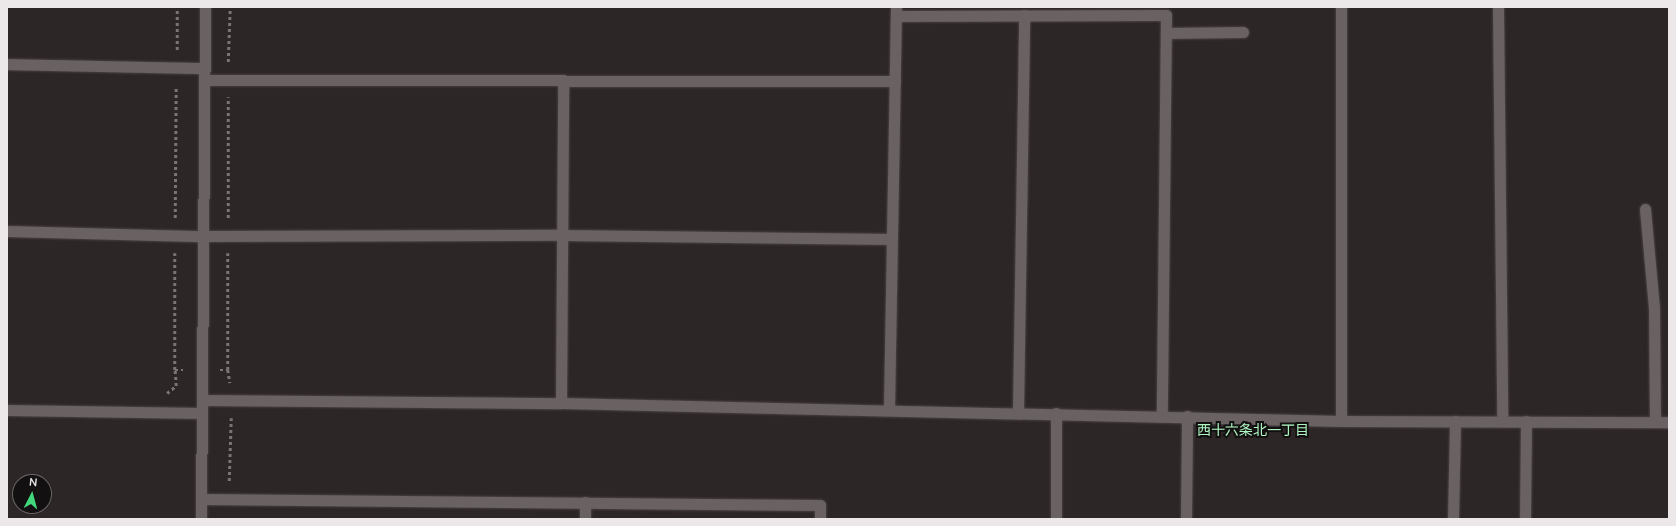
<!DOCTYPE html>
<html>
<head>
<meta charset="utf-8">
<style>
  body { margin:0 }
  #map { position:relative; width:1676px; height:526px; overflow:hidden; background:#2d2627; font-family:"Nunito Sans","Noto Sans JP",sans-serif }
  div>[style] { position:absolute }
  .path>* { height:2.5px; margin-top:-1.25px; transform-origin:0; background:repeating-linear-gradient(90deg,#7b7475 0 3px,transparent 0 6px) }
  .roads { filter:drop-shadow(0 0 1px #494344) drop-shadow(0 0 1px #494344) }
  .service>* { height:11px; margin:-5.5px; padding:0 5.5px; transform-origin:5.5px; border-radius:5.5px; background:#696162 }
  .minor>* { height:11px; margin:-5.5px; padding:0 5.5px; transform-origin:5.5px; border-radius:5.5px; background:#696162 }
  .tertiary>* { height:11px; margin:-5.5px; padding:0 5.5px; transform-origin:5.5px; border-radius:5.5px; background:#696162 }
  span { translate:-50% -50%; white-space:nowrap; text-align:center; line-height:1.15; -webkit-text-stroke:4px #131011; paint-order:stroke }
  .neighbourhood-label { font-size:14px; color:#aff5c1 }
  .frame { position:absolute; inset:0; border:8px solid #ece7e8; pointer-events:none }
  .north { position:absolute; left:12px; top:474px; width:40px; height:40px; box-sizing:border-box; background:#131011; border:1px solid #6a6667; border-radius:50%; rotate:6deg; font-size:11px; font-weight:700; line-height:16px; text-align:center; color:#ece7e8 }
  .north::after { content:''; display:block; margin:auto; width:14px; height:18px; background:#42d77b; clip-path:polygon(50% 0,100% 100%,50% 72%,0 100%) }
</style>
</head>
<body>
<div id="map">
  <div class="path">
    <i style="left:177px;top:50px;width:43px;rotate:-90deg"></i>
    <i style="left:228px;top:62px;width:55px;rotate:-87.9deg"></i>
    <i style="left:175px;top:218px;width:131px;rotate:-89.6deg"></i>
    <i style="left:228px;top:218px;width:121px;rotate:-90deg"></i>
    <i style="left:175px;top:253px;width:117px;rotate:90deg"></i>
    <i style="left:175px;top:370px;width:8px"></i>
    <i style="left:228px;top:253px;width:117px;rotate:90deg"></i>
    <i style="left:220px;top:370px;width:8px"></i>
    <i style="left:228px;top:370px;width:13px;rotate:81deg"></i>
    <i style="left:167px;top:393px;width:11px;rotate:-38deg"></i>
    <i style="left:176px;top:386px;width:16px;rotate:-94deg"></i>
    <i style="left:229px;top:481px;width:63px;rotate:-88.2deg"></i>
  </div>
  <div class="roads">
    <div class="service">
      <i style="left:1166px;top:33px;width:77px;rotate:-0.7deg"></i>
      <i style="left:1645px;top:209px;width:99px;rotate:84.8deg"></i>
      <i style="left:1654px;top:308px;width:114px;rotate:89.5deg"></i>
      <i style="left:585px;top:519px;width:17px;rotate:-90deg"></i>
    </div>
    <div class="minor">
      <i style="left:1341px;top:7px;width:414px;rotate:90deg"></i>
      <i style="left:1498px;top:7px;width:414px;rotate:89.4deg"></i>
      <i style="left:896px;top:16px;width:270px;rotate:-0.2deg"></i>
      <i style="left:1166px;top:15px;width:400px;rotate:90.6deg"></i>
      <i style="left:7px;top:64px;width:197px;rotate:1.2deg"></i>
      <i style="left:204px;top:80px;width:691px;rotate:0.08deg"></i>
      <i style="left:7px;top:231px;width:196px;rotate:1.5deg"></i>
      <i style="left:203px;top:236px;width:359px;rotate:-0.2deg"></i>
      <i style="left:562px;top:235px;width:329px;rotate:0.7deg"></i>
      <i style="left:202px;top:400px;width:359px;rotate:0.5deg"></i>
      <i style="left:561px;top:403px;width:780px;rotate:1.32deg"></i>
      <i style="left:1341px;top:421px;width:328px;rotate:0.2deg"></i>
      <i style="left:561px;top:403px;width:321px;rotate:-89.6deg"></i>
      <i style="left:889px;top:409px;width:402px;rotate:-89deg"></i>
      <i style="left:7px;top:410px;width:195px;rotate:0.9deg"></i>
      <i style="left:1018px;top:412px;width:397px;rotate:-89.1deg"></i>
      <i style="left:201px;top:499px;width:619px;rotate:0.56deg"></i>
      <i style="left:820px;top:505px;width:14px;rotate:90deg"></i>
      <i style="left:1056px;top:519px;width:106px;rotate:-90deg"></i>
      <i style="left:1186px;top:519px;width:103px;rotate:-89.4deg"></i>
      <i style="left:1453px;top:519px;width:98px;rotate:-88.8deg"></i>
      <i style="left:1525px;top:519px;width:98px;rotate:-89.4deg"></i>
    </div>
    <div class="tertiary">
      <i style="left:201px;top:519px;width:512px;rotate:-89.55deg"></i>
    </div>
  </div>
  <div class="neighbourhood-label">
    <span style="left:1253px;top:431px">西十六条北一丁目</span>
  </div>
  <div class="frame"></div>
  <div class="north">N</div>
</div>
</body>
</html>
